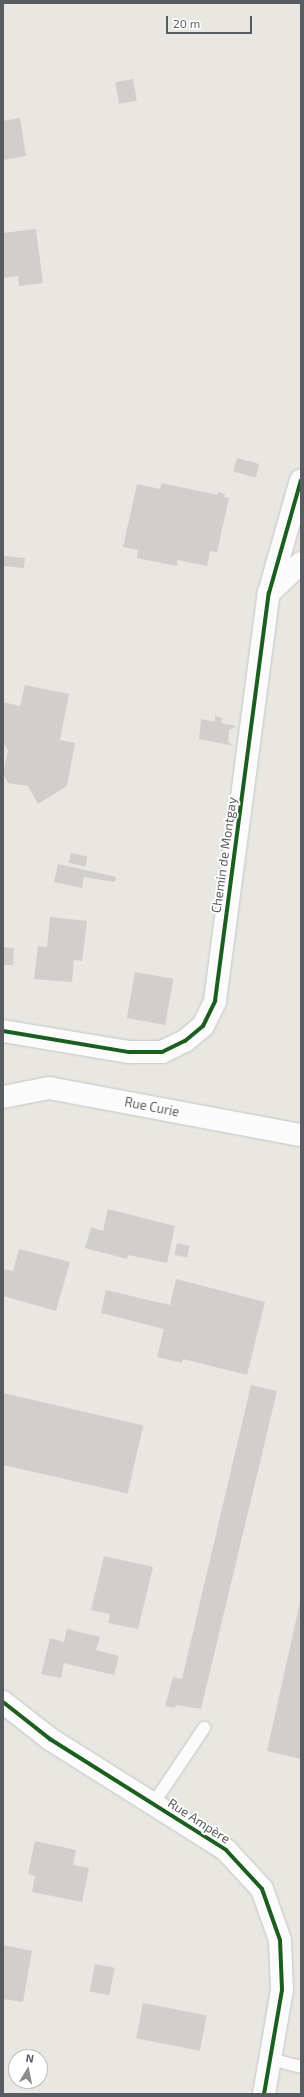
<!DOCTYPE html>
<html>
<head>
<meta charset="utf-8">
<style>
  body { margin:0 }
  #map { position:relative; width:304px; height:2097px; overflow:hidden; background:#e8e7e2; font-family:"Exo 2",sans-serif }
  div>[style] { position:absolute }
  .building>* { inset:0; background:#d0cfcc; transform-origin:0 0 }
  .roads { filter:drop-shadow(0 0 1px #c5c5c4) drop-shadow(0 0 1px #c5c5c4) }
  .service>* { height:12px; margin:-6px; padding:0 6px; transform-origin:6px; border-radius:6px; background:#fcfbfb }
  .minor>* { height:22px; margin:-11px; padding:0 11px; transform-origin:11px; border-radius:11px; background:#fcfbfb }
  .cycleway>* { height:4px; margin:-2px; padding:0 2px; transform-origin:2px; border-radius:2px; background:#1b5e20 }
  span { translate:-50% -50%; white-space:nowrap; text-align:center; line-height:1.15; -webkit-text-stroke:3.5px #fff; paint-order:stroke }
  .street-label { font-size:13px; color:#585c60 }
  .frame { position:absolute; inset:0; border:4px solid #585c60; pointer-events:none }
  .north { position:absolute; left:8px; top:2049px; width:40px; height:40px; box-sizing:border-box; background:#fff; border:1px solid #bcbebf; border-radius:50%; rotate:10deg; font-size:11px; font-weight:700; line-height:16px; text-align:center; color:#585c60 }
  .north::after { content:''; display:block; margin:auto; width:14px; height:18px; background:#8a8d8e; clip-path:polygon(50% 0,100% 100%,50% 72%,0 100%) }
  .scale { position:absolute; left:166px; top:16px; width:86px; height:18px; box-sizing:border-box; border:2px solid #585c60; border-top:0; padding-left:5px; font-size:12px; line-height:14px; white-space:nowrap; color:#585c60; -webkit-text-stroke:3px #fff; paint-order:stroke }
</style>
</head>
<body>
<div id="map">
  <div class="building">
    <i style="left:133px;top:79px;width:22px;height:18px;rotate:80deg"></i>
    <i style="clip-path:polygon(20px 118px,26px 156px,3px 160px,3px 121px)"></i>
    <i style="clip-path:polygon(36px 229px,43px 283px,19px 286px,18px 276px,3px 278px,3px 233px)"></i>
    <i style="left:237px;top:458px;width:23px;height:14px;rotate:15deg"></i>
    <i style="clip-path:polygon(162px 483px,217px 495px,218px 492px,225px 494px,224px 497px,229px 498px,217px 552px,210px 551px,207px 566px,177px 560px,177px 566px,137px 558px,138px 550px,123px 547px,137px 484px,160px 489px)"></i>
    <i style="left:3px;top:556px;width:22px;height:10px;rotate:5deg"></i>
    <i style="clip-path:polygon(25px 685px,69px 694px,60px 740px,75px 743px,67px 786px,38px 804px,28px 786px,8px 783px,3px 774px,8px 750px,3px 742px,3px 702px,20px 706px)"></i>
    <i style="clip-path:polygon(215px 716px,222px 718px,221px 723px,236px 726px,229px 730px,228px 742px,234px 746px,199px 739px,201px 719px,215px 722px)"></i>
    <i style="left:71px;top:853px;width:17px;height:10px;rotate:13deg"></i>
    <i style="clip-path:polygon(58px 864px,116px 877px,115px 882px,84px 877px,82px 888px,54px 882px)"></i>
    <i style="clip-path:polygon(50px 917px,87px 921px,82px 961px,74px 960px,72px 982px,34px 979px,38px 946px,47px 947px)"></i>
    <i style="clip-path:polygon(3px 947px,14px 948px,13px 965px,3px 965px)"></i>
    <i style="left:135px;top:972px;width:39px;height:47px;rotate:10deg"></i>
    <i style="clip-path:polygon(108px 1209px,175px 1226px,167px 1263px,128px 1255px,127px 1259px,85px 1248px,91px 1227px,103px 1231px)"></i>
    <i style="left:177px;top:1243px;width:13px;height:12px;rotate:13deg"></i>
    <i style="clip-path:polygon(19px 1249px,70px 1262px,56px 1311px,3px 1296px,3px 1269px,13px 1271px)"></i>
    <i style="clip-path:polygon(176px 1279px,265px 1302px,247px 1375px,183px 1359px,182px 1363px,157px 1357px,164px 1329px,101px 1313px,106px 1290px,170px 1305px)"></i>
    <i style="clip-path:polygon(251px 1385px,277px 1391px,201px 1709px,176px 1705px,175px 1708px,165px 1706px,173px 1677px,182px 1679px)"></i>
    <i style="left:3px;top:1393px;width:144px;height:70px;rotate:13deg"></i>
    <i style="clip-path:polygon(104px 1556px,153px 1567px,138px 1629px,108px 1623px,110px 1614px,91px 1610px)"></i>
    <i style="clip-path:polygon(300px 1602px,301px 1603px,301px 1759px,267px 1751px)"></i>
    <i style="clip-path:polygon(67px 1629px,100px 1637px,96px 1650px,119px 1656px,114px 1675px,64px 1663px,61px 1678px,41px 1674px,50px 1638px,64px 1642px)"></i>
    <i style="clip-path:polygon(35px 1841px,76px 1850px,73px 1865px,89px 1868px,82px 1902px,32px 1892px,35px 1876px,28px 1874px)"></i>
    <i style="clip-path:polygon(3px 1945px,32px 1951px,23px 2002px,3px 1999px)"></i>
    <i style="left:95px;top:1964px;width:20px;height:28px;rotate:11deg"></i>
    <i style="left:143px;top:2003px;width:65px;height:36px;rotate:11deg"></i>
  </div>
  <div class="roads">
    <div class="service">
      <i style="left:153px;top:1804px;width:92px;rotate:-56.1deg"></i>
      <i style="left:271px;top:2059px;width:31px;rotate:15deg"></i>
    </div>
    <div class="minor">
      <i style="left:269px;top:593px;width:44px;rotate:-43.2deg"></i>
      <i style="left:3px;top:1031px;width:128px;rotate:9.5deg"></i>
      <i style="left:129px;top:1052px;width:33px"></i>
      <i style="left:162px;top:1052px;width:25px;rotate:-26deg"></i>
      <i style="left:185px;top:1041px;width:23px;rotate:-40deg"></i>
      <i style="left:203px;top:1026px;width:28px;rotate:-64deg"></i>
      <i style="left:215px;top:1001px;width:412px;rotate:-82.5deg"></i>
      <i style="left:269px;top:593px;width:117px;rotate:-74.2deg"></i>
      <i style="left:3px;top:1097px;width:47px;rotate:-11.1deg"></i>
      <i style="left:49px;top:1088px;width:256px;rotate:10.6deg"></i>
      <i style="left:3px;top:1702px;width:60px;rotate:38.2deg"></i>
      <i style="left:50px;top:1739px;width:208px;rotate:32.2deg"></i>
      <i style="left:226px;top:1850px;width:53px;rotate:47.3deg"></i>
      <i style="left:262px;top:1889px;width:54px;rotate:70.6deg"></i>
      <i style="left:280px;top:1940px;width:50px;rotate:87.7deg"></i>
      <i style="left:282px;top:1990px;width:106px;rotate:99.8deg"></i>
    </div>
  </div>
  <div class="cycleway">
    <i style="left:3px;top:1031px;width:128px;rotate:9.5deg"></i>
    <i style="left:129px;top:1052px;width:33px"></i>
    <i style="left:162px;top:1052px;width:25px;rotate:-26deg"></i>
    <i style="left:185px;top:1041px;width:23px;rotate:-40deg"></i>
    <i style="left:203px;top:1026px;width:28px;rotate:-64deg"></i>
    <i style="left:215px;top:1001px;width:412px;rotate:-82.5deg"></i>
    <i style="left:269px;top:593px;width:117px;rotate:-74.2deg"></i>
    <i style="left:3px;top:1702px;width:60px;rotate:38.2deg"></i>
    <i style="left:50px;top:1739px;width:208px;rotate:32.2deg"></i>
    <i style="left:226px;top:1850px;width:53px;rotate:47.3deg"></i>
    <i style="left:262px;top:1889px;width:54px;rotate:70.6deg"></i>
    <i style="left:280px;top:1940px;width:50px;rotate:87.7deg"></i>
    <i style="left:282px;top:1990px;width:106px;rotate:99.8deg"></i>
  </div>
  <div class="street-label">
    <span style="left:224px;top:855px;rotate:-82deg">Chemin de Montgay</span>
    <span style="left:152px;top:1107px;rotate:11deg">Rue Curie</span>
    <span style="left:199px;top:1821px;rotate:33deg">Rue Ampère</span>
  </div>
  <div class="frame"></div>
  <div class="north">N</div>
  <div class="scale">20 m</div>
</div>
</body>
</html>
